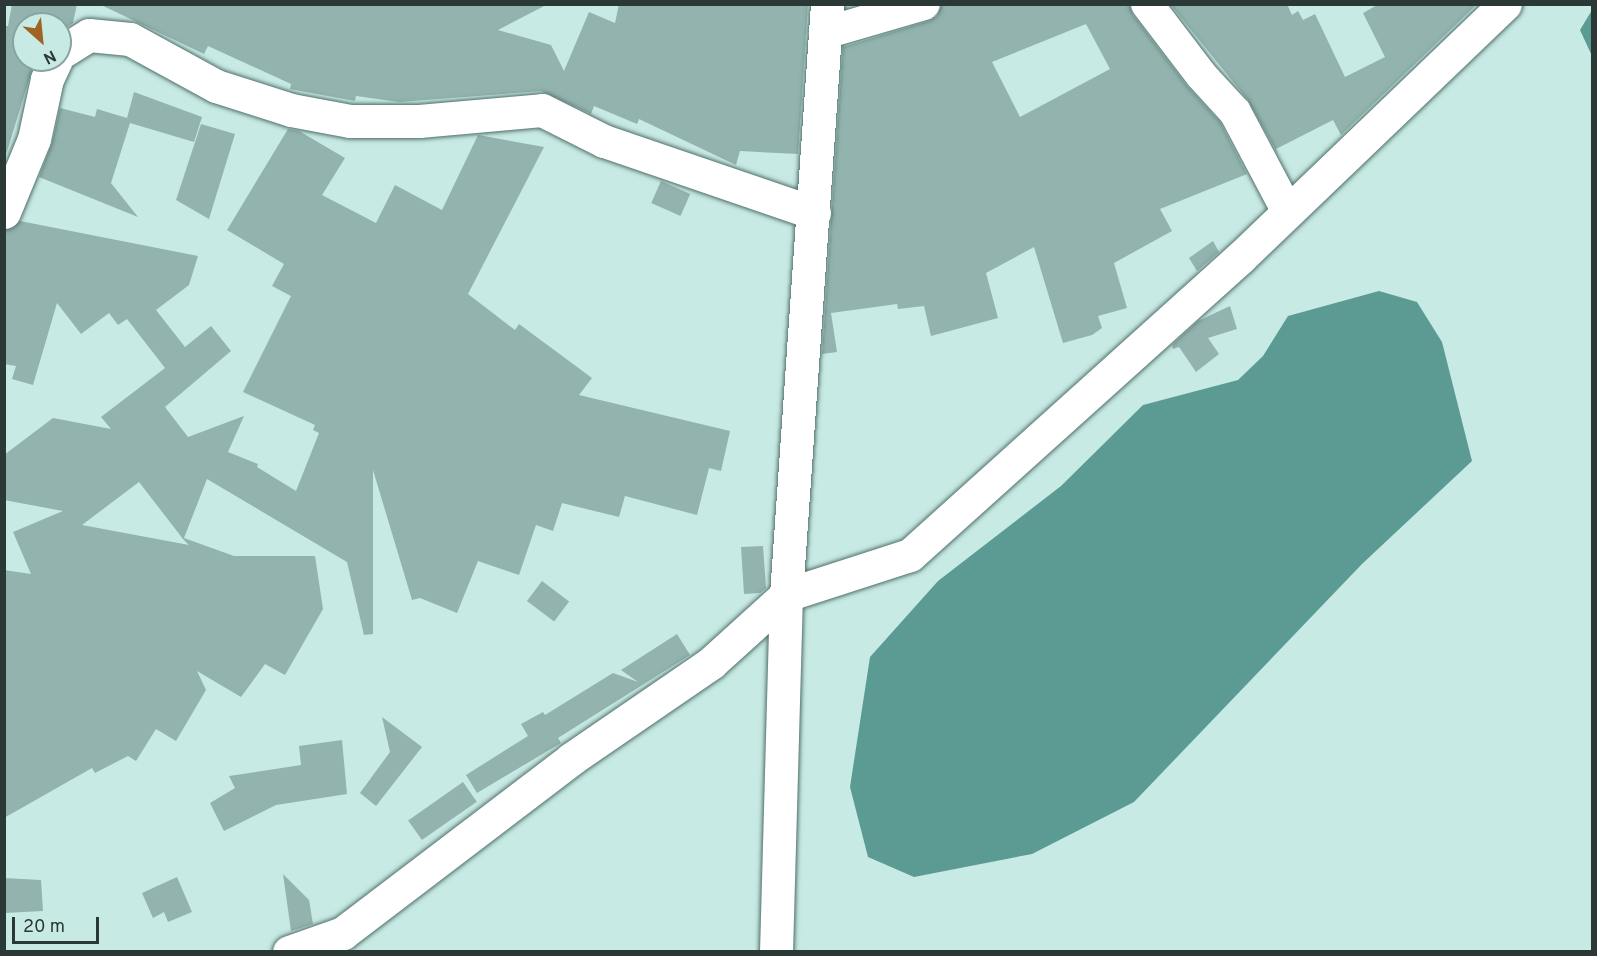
<!DOCTYPE html>
<html>
<head>
<meta charset="utf-8">
<style>
  body { margin:0 }
  #map { position:relative; width:1597px; height:956px; overflow:hidden; background:#c8eae4; font-family:Overpass,sans-serif }
  div>[style] { position:absolute }
  .water>* { inset:0; background:#5b9b93 }
  .building>* { inset:0; background:#92b3ae; transform-origin:0 0 }
  .roads { filter:drop-shadow(0 0 2px #506f6b) drop-shadow(0 0 2px #506f6b) }
  .minor>* { height:32px; margin:-16px; padding:0 16px; transform-origin:16px; border-radius:16px; background:#fff }
  .tertiary>* { height:33px; margin:-16.5px; padding:0 16.5px; transform-origin:16.5px; border-radius:16.5px; background:#fff }
  .trunk>* { height:33px; margin:-16.5px; padding:0 16.5px; transform-origin:16.5px; border-radius:16.5px; background:#fff }
  span { translate:-50% -50%; white-space:nowrap; text-align:center; line-height:1.15; -webkit-text-stroke:6px #c8eae4; paint-order:stroke }
  .frame { position:absolute; inset:0; border:6px solid #2a3836; pointer-events:none }
  .north { position:absolute; left:12px; top:12px; width:60px; height:60px; box-sizing:border-box; background:#c8eae4; border:2px solid #89a39e; border-radius:50%; rotate:153deg; font-size:16px; font-weight:700; line-height:24px; text-align:center; color:#2a3836 }
  .north::after { content:''; display:block; margin:auto; width:21px; height:27px; background:#9f6326; clip-path:polygon(50% 0,100% 100%,50% 72%,0 100%) }
  .scale { position:absolute; left:12px; top:917px; width:87px; height:27px; box-sizing:border-box; border:3px solid #2a3836; border-top:0; padding-left:8px; font-size:18px; line-height:21px; white-space:nowrap; color:#2a3836; -webkit-text-stroke:4px #c8eae4; paint-order:stroke }
</style>
</head>
<body>
<div id="map">
  <div class="water">
    <i style="clip-path:polygon(1592px 10px,1592px 56px,1580px 30px)"></i>
    <i style="clip-path:polygon(1379px 291px,1417px 302px,1442px 342px,1472px 461px,1362px 564px,1134px 802px,1032px 854px,914px 877px,868px 857px,850px 787px,870px 657px,938px 581px,1061px 486px,1143px 405px,1238px 380px,1263px 356px,1288px 316px)"></i>
  </div>
  <div class="building">
    <i style="clip-path:polygon(12px 4px,77px 4px,73px 23px,60px 31px,60px 24px,24px 24px,24px 60px,35px 60px,4px 161px,4px 26px,8px 26px)"></i>
    <i style="clip-path:polygon(99px 4px,548px 4px,498px 30px,551px 45px,564px 71px,589px 12px,615px 23px,619px 4px,808px 4px,798px 154px,740px 151px,736px 165px,639px 119px,637px 124px,594px 106px,591px 114px,541px 91px,399px 102px,356px 96px,355px 101px,290px 89px,291px 84px,208px 46px,204px 54px)"></i>
    <i style="clip-path:polygon(evenodd,941px 4px,1129px 4px,1133px 15px,1187px 86px,1220px 122px,1247px 174px,1160px 209px,1172px 231px,1114px 263px,1127px 308px,1098px 316px,1102px 328px,1092px 335px,1063px 343px,1034px 247px,986px 273px,998px 318px,931px 336px,924px 306px,898px 309px,897px 304px,831px 313px,837px 352px,822px 354px,843px 47px,929px 21px,937px 16px,941px 4px,1086px 24px,1110px 69px,1020px 117px,992px 62px,1086px 24px)"></i>
    <i style="clip-path:polygon(1170px 4px,1287px 4px,1292px 15px,1298px 11px,1303px 20px,1315px 14px,1345px 77px,1385px 57px,1363px 13px,1379px 4px,1477px 4px,1341px 135px,1333px 120px,1276px 149px,1279px 156px,1248px 100px)"></i>
    <i style="clip-path:polygon(134px 92px,202px 117px,194px 142px,130px 123px,111px 183px,138px 217px,39px 177px,52px 143px,60px 108px,95px 117px,97px 109px,127px 118px)"></i>
    <i style="clip-path:polygon(201px 124px,235px 134px,209px 219px,176px 200px)"></i>
    <i style="clip-path:polygon(evenodd,288px 129px,299px 131px,345px 158px,322px 195px,376px 223px,395px 185px,442px 210px,478px 135px,544px 147px,468px 294px,515px 330px,519px 324px,592px 378px,579px 395px,730px 431px,721px 471px,709px 468px,697px 515px,625px 496px,619px 517px,562px 503px,553px 531px,536px 525px,519px 575px,478px 561px,457px 613px,420px 598px,412px 600px,373px 470px,373px 634px,364px 635px,347px 562px,207px 479px,184px 538px,234px 556px,315px 556px,323px 609px,285px 675px,265px 664px,241px 697px,197px 671px,206px 690px,176px 741px,156px 729px,136px 761px,128px 756px,95px 773px,92px 768px,4px 818px,4px 570px,31px 574px,13px 532px,63px 511px,4px 500px,4px 455px,53px 418px,111px 429px,101px 417px,165px 368px,127px 319px,118px 325px,109px 313px,81px 334px,57px 303px,33px 385px,12px 379px,16px 366px,4px 364px,4px 230px,20px 221px,198px 256px,189px 285px,156px 310px,185px 347px,211px 326px,231px 351px,165px 407px,188px 437px,244px 416px,228px 452px,258px 464px,257px 467px,296px 491px,319px 433px,313px 430px,315px 425px,243px 392px,291px 296px,272px 286px,284px 264px,227px 230px,288px 129px,139px 482px,183px 539px,189px 545px,82px 525px,139px 482px)"></i>
    <i style="left:661px;top:181px;width:32px;height:24px;rotate:24deg"></i>
    <i style="clip-path:polygon(1213px 241px,1219px 252px,1197px 271px,1189px 258px)"></i>
    <i style="clip-path:polygon(1230px 306px,1237px 329px,1208px 338px,1219px 354px,1196px 372px,1179px 347px,1173px 349px,1172px 345px,1198px 321px)"></i>
    <i style="clip-path:polygon(763px 546px,766px 588px,760px 593px,744px 594px,741px 547px)"></i>
    <i style="left:542px;top:581px;width:34px;height:25px;rotate:37deg"></i>
    <i style="clip-path:polygon(677px 634px,690px 655px,558px 738px,561px 743px,477px 793px,466px 775px,528px 736px,521px 724px,543px 712px,545px 715px,613px 673px,638px 682px,621px 670px)"></i>
    <i style="clip-path:polygon(382px 717px,422px 747px,376px 806px,360px 793px,390px 752px)"></i>
    <i style="clip-path:polygon(342px 740px,347px 794px,276px 805px,224px 831px,210px 803px,235px 788px,229px 776px,301px 765px,299px 746px)"></i>
    <i style="left:463px;top:782px;width:24px;height:67px;rotate:55deg"></i>
    <i style="clip-path:polygon(283px 874px,309px 900px,313px 924px,291px 931px)"></i>
    <i style="clip-path:polygon(177px 877px,192px 912px,168px 922px,164px 912px,153px 918px,142px 893px)"></i>
    <i style="clip-path:polygon(4px 878px,41px 880px,43px 911px,4px 913px)"></i>
  </div>
  <div class="roads">
    <div class="minor">
      <i style="left:1147px;top:4px;width:89px;rotate:52.7deg"></i>
      <i style="left:1201px;top:75px;width:50px;rotate:47.4deg"></i>
      <i style="left:1235px;top:112px;width:113px;rotate:62.1deg"></i>
      <i style="left:825px;top:33px;width:103px;rotate:-16.3deg"></i>
    </div>
    <div class="tertiary">
      <i style="left:60px;top:53px;width:34px;rotate:-32deg"></i>
      <i style="left:89px;top:35px;width:41px;rotate:5.6deg"></i>
      <i style="left:130px;top:39px;width:98px;rotate:28.7deg"></i>
      <i style="left:216px;top:86px;width:79px;rotate:17.7deg"></i>
      <i style="left:291px;top:110px;width:60px;rotate:10.6deg"></i>
      <i style="left:350px;top:121px;width:69px"></i>
      <i style="left:419px;top:121px;width:123px;rotate:-5.1deg"></i>
      <i style="left:542px;top:110px;width:69px;rotate:26.6deg"></i>
      <i style="left:604px;top:141px;width:222px;rotate:18.9deg"></i>
      <i style="left:4px;top:212px;width:79px;rotate:-67.7deg"></i>
      <i style="left:34px;top:139px;width:61px;rotate:-77.8deg"></i>
      <i style="left:47px;top:79px;width:21px;rotate:-65deg"></i>
      <i style="left:289px;top:952px;width:57px;rotate:-19.4deg"></i>
      <i style="left:343px;top:933px;width:287px;rotate:-37.3deg"></i>
      <i style="left:571px;top:759px;width:170px;rotate:-34.4deg"></i>
      <i style="left:711px;top:663px;width:101px;rotate:-42.2deg"></i>
      <i style="left:786px;top:595px;width:130px;rotate:-17.9deg"></i>
      <i style="left:910px;top:555px;width:444px;rotate:-42deg"></i>
      <i style="left:1240px;top:258px;width:367px;rotate:-43.8deg"></i>
    </div>
    <div class="trunk">
      <i style="left:776px;top:952px;width:357px;rotate:-88.4deg"></i>
      <i style="left:786px;top:595px;width:592px;rotate:-86.03deg"></i>
    </div>
  </div>
  <div class="frame"></div>
  <div class="north">N</div>
  <div class="scale">20 m</div>
</div>
</body>
</html>
